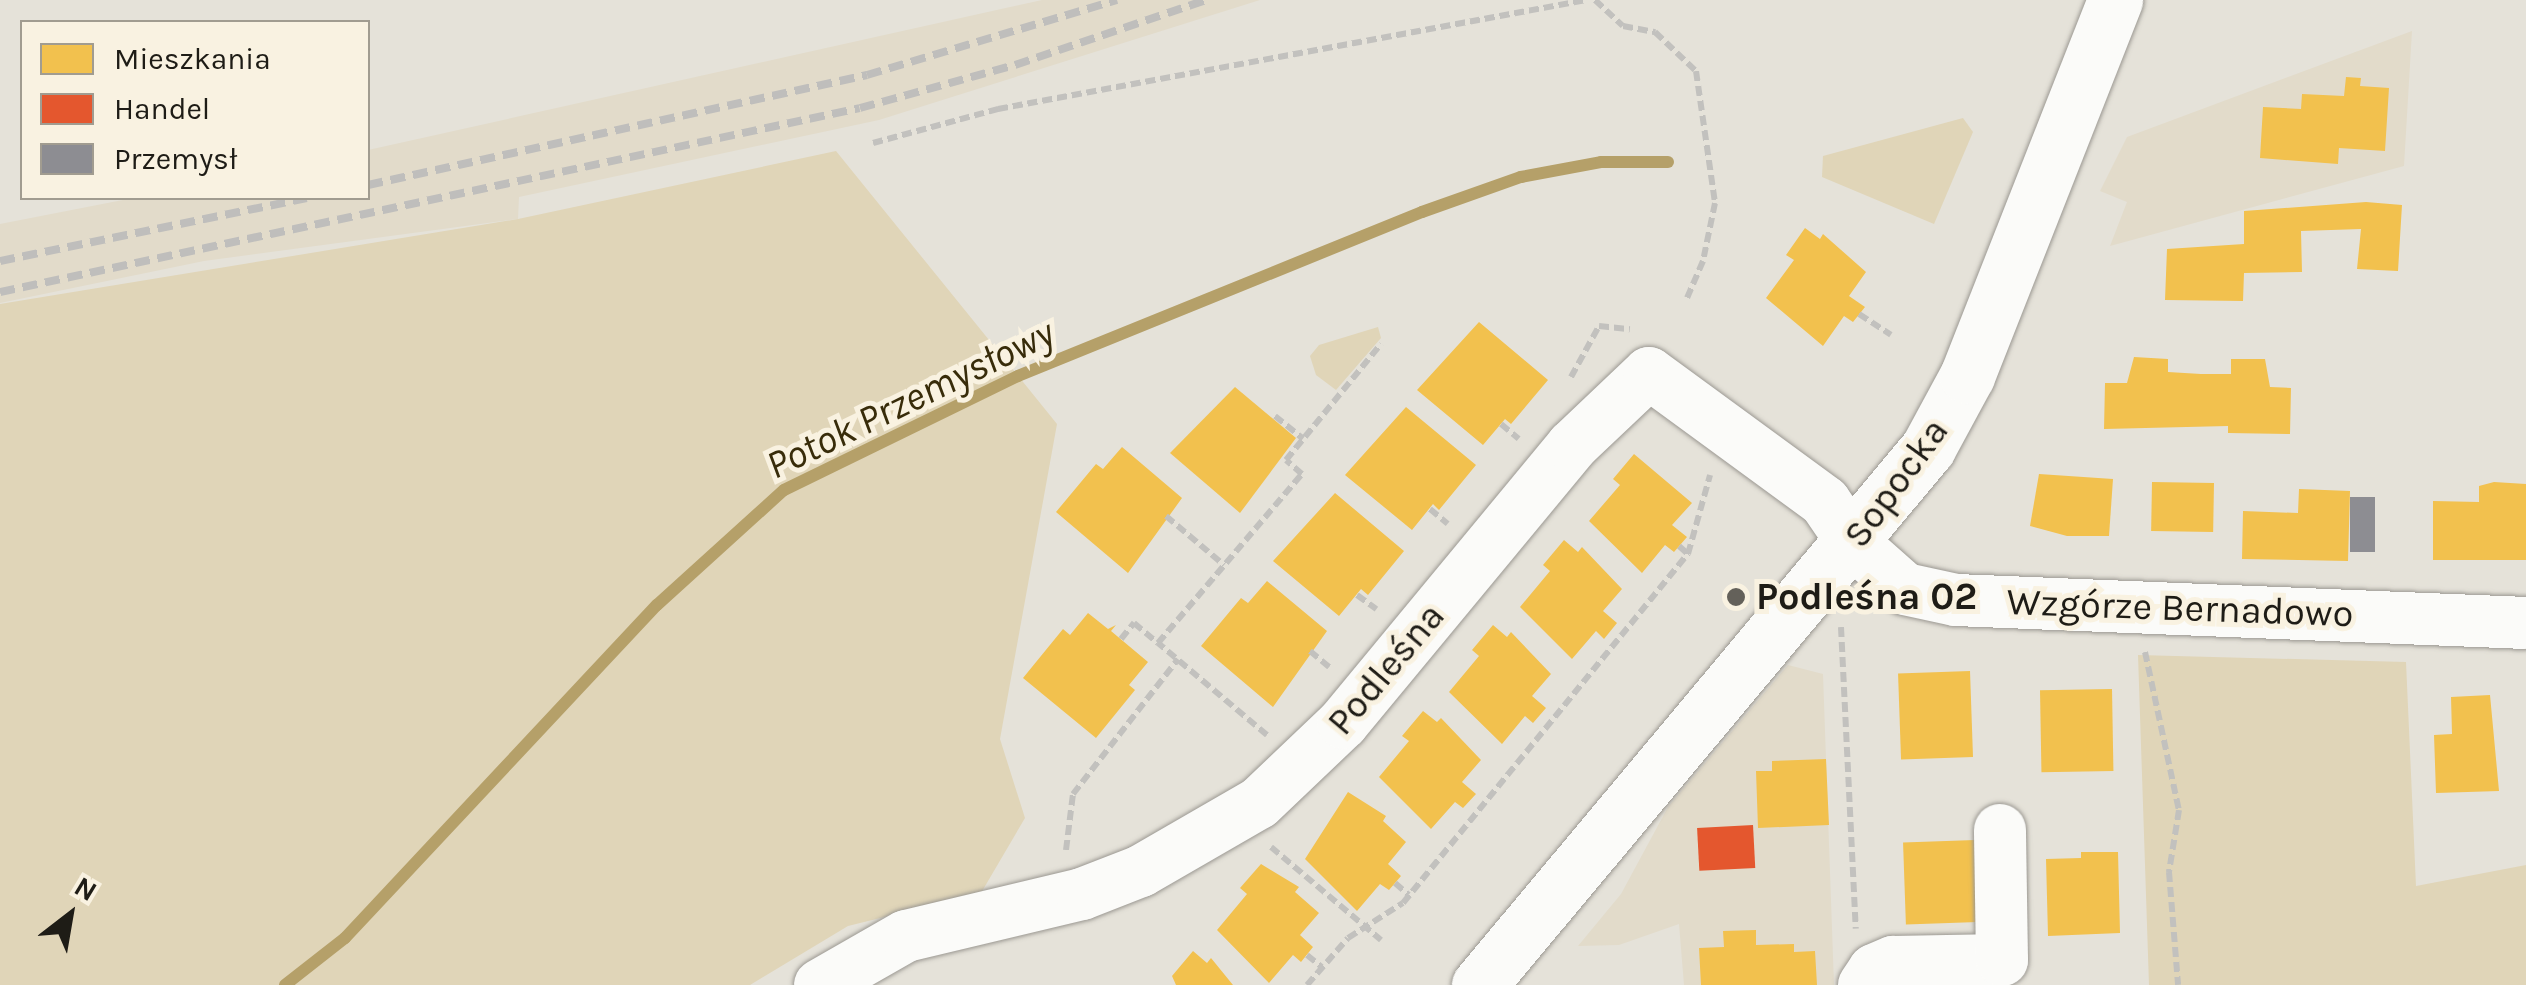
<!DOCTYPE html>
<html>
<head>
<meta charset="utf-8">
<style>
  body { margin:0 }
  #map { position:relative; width:2526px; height:985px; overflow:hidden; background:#e5e2d9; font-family:Karla,sans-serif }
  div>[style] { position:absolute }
  .built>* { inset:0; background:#e2dbca }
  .green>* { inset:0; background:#e0d5b8 }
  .homes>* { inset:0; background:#f2c14e; transform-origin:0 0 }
  .shops>* { inset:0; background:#e4572e; transform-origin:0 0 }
  .industry>* { inset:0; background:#8d8d92; transform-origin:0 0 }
  .stream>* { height:12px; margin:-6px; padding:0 6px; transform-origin:6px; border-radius:6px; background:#b5a069 }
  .path>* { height:6px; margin-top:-3px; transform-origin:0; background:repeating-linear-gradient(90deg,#c2c1be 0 10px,transparent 0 15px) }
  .roads { filter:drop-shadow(0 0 2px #9b9892) drop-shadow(0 0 2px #9b9892) }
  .minor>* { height:52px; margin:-26px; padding:0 26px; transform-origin:26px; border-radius:26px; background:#fbfbf9 }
  .major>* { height:55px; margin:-27.5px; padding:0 27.5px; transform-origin:27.5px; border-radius:27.5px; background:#fbfbf9 }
  .rail>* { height:8px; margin-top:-4px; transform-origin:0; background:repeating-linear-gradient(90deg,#bfbebc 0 15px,transparent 0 23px) }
  .dots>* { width:28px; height:28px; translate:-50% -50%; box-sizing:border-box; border:5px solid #f9f2e1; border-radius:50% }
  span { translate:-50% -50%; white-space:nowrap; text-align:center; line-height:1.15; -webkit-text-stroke:10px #f9f2e1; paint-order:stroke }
  .street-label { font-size:38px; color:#1e1c16 }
  .poi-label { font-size:38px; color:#1e1c16; font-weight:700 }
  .left { translate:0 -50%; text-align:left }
  .water-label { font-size:40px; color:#382c0a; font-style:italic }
  .legend { position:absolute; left:20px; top:20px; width:350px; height:180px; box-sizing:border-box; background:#f9f2e1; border:2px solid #a19c90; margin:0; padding:12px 18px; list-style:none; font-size:30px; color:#1e1c16 }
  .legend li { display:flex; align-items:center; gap:20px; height:50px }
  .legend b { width:50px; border:2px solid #a19c90 }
  .north { position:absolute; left:20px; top:865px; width:100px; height:100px; -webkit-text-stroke:8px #f9f2e1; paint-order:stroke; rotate:31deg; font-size:28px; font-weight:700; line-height:40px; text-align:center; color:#1e1c16 }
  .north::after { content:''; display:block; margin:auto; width:35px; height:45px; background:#1e1c16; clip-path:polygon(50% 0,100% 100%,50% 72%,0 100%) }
</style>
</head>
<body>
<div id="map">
  <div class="built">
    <i style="clip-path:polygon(1042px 0,1260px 0,879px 120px,519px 197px,518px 219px,204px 261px,0 303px,0 224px,133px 198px,368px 198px,368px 150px)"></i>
    <i style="clip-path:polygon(2412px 31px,2404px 166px,2110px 246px,2127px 202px,2100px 191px,2127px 137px)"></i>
    <i style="clip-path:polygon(1788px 665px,1823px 674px,1834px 985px,1684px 985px,1679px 924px,1619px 945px,1578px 946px,1621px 894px,1668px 807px)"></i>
  </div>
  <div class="green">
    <i style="clip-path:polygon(1963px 118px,1973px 132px,1934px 224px,1822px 177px,1823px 156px)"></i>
    <i style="clip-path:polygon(836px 151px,1057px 424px,1000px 739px,1025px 818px,981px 893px,848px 926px,750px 985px,0 985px,0 304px,518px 219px)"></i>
    <i style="clip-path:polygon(1378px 327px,1381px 338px,1336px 390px,1316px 375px,1310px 356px,1319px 345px)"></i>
    <i style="clip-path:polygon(2138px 655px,2406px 662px,2416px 886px,2526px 865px,2526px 985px,2149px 985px)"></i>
  </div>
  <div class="homes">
    <i style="clip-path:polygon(2346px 77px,2361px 78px,2360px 86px,2389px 88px,2385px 151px,2339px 148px,2338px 164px,2260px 158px,2263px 107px,2301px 109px,2302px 94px,2344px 96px)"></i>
    <i style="clip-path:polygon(2366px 202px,2402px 205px,2398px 271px,2357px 269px,2361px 229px,2301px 231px,2302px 272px,2244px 273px,2243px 301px,2165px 300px,2167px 249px,2244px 244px,2244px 211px)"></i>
    <i style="clip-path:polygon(1805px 228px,1820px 239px,1823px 234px,1866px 272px,1849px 296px,1865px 307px,1853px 322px,1844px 316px,1823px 346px,1766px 298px,1794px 260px,1786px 255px)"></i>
    <i style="clip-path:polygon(1479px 322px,1548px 380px,1511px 424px,1505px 419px,1483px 445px,1417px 390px)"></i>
    <i style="clip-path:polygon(2134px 357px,2168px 359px,2168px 372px,2201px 374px,2231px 374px,2231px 359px,2265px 359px,2270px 387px,2291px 388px,2290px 434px,2228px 433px,2228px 426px,2104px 429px,2105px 383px,2127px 383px)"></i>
    <i style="clip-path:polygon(1235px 387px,1296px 438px,1240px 513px,1170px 453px)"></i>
    <i style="clip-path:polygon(1406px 407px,1476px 465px,1439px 510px,1433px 504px,1412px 530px,1345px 475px)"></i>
    <i style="clip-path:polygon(1122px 447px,1182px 498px,1128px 573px,1056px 512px,1096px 464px,1103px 469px)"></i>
    <i style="clip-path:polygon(1634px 454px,1692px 503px,1672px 525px,1687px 537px,1674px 552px,1665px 545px,1642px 573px,1589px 521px,1620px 485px,1613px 479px)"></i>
    <i style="clip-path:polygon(2039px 474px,2113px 479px,2109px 536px,2067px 536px,2030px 526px)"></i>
    <i style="left:2152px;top:482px;width:62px;height:49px;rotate:1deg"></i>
    <i style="clip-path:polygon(2494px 482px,2526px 484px,2526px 560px,2433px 560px,2433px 501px,2479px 502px,2479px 486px)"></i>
    <i style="clip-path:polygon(2299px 489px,2350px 491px,2348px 561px,2242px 559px,2243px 511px,2298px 513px)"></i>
    <i style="clip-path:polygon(1335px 493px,1404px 551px,1368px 595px,1361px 589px,1339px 616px,1273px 561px)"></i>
    <i style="clip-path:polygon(1564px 540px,1578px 552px,1582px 547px,1622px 589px,1603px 611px,1617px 623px,1604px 639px,1596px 631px,1572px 659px,1520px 607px,1550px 571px,1543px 565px)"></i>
    <i style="clip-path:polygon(1267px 581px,1327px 631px,1273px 707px,1201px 646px,1241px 598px,1248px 603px)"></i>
    <i style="clip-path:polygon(1088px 613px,1108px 629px,1116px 625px,1111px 631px,1148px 662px,1129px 685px,1135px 690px,1096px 738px,1023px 678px,1063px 629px,1070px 635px)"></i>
    <i style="clip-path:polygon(1493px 625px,1507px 637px,1511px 632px,1551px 674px,1532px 696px,1546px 708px,1533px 723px,1525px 716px,1502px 744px,1449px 692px,1479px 656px,1472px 650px)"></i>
    <i style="left:1970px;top:671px;width:86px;height:72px;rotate:88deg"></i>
    <i style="left:2112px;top:689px;width:82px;height:72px;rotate:89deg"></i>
    <i style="clip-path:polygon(2490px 695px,2499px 791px,2436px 793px,2434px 735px,2452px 734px,2451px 697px)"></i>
    <i style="clip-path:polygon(1423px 711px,1437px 722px,1441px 718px,1481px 760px,1462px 782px,1476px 794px,1463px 808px,1455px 802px,1431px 829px,1379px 777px,1409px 741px,1402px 736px)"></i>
    <i style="clip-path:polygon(1826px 759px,1829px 825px,1758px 828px,1756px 771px,1772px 771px,1772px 761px)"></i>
    <i style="clip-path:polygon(1348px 792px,1386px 816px,1383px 821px,1406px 842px,1388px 864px,1401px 876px,1389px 890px,1380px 884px,1357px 911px,1305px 859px)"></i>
    <i style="left:1975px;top:840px;width:82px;height:72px;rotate:88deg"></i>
    <i style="clip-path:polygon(2081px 852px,2118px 852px,2120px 933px,2048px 936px,2046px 859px,2081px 858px)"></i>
    <i style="clip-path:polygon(1261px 864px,1299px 887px,1295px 892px,1319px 913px,1300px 935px,1313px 947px,1301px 962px,1293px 955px,1269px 983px,1217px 930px,1247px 894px,1240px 888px)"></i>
    <i style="clip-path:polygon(1756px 930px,1756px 945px,1794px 944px,1794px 952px,1815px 951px,1817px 985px,1701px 985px,1699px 948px,1724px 947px,1723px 931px)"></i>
    <i style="clip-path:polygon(1193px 951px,1207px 963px,1211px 958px,1233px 985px,1176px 985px,1172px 976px)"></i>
  </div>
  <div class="shops">
    <i style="left:1753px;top:825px;width:43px;height:56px;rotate:87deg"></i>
  </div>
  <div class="industry">
    <i style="left:2350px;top:497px;width:25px;height:55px"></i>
  </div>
  <div class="stream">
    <i style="left:285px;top:985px;width:76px;rotate:-38.1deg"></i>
    <i style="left:345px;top:938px;width:456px;rotate:-46.9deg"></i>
    <i style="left:657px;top:605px;width:171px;rotate:-42.2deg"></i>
    <i style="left:784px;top:490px;width:260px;rotate:-26deg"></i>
    <i style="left:1018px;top:376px;width:436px;rotate:-22.1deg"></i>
    <i style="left:1422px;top:212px;width:105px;rotate:-19.5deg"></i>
    <i style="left:1521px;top:177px;width:81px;rotate:-10.6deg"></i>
    <i style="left:1601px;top:162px;width:67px"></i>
  </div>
  <div class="path">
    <i style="left:1595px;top:0;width:38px;rotate:43deg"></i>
    <i style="left:1623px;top:26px;width:33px;rotate:11deg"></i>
    <i style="left:1655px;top:32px;width:57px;rotate:43.6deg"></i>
    <i style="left:1696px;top:71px;width:133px;rotate:81.8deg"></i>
    <i style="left:1715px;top:203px;width:59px;rotate:101.7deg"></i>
    <i style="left:1703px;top:261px;width:40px;rotate:113.4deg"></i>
    <i style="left:873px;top:143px;width:130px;rotate:-15.2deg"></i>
    <i style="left:998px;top:109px;width:598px;rotate:-10.5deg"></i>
    <i style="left:1859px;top:314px;width:38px;rotate:33deg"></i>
    <i style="left:1571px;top:377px;width:58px;rotate:-61.2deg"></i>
    <i style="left:1599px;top:326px;width:31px;rotate:6deg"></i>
    <i style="left:1275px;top:416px;width:36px;rotate:39deg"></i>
    <i style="left:1501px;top:424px;width:23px;rotate:40deg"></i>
    <i style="left:1430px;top:509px;width:23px;rotate:40deg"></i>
    <i style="left:1166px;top:516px;width:76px;rotate:40.2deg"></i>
    <i style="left:1679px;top:546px;width:12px;rotate:42deg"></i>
    <i style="left:1357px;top:595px;width:24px;rotate:36deg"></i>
    <i style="left:1841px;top:627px;width:302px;rotate:87.2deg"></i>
    <i style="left:1121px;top:639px;width:21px;rotate:-51deg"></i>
    <i style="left:1134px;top:623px;width:31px;rotate:40deg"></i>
    <i style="left:1310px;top:651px;width:25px;rotate:40deg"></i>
    <i style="left:2145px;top:652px;width:162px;rotate:77.9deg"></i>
    <i style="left:2179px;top:810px;width:63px;rotate:99.2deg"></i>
    <i style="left:2169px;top:872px;width:113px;rotate:85.4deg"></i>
    <i style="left:1267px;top:735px;width:143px;rotate:-139.8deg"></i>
    <i style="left:1158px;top:643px;width:222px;rotate:-49.6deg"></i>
    <i style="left:1302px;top:474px;width:21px;rotate:-139deg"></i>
    <i style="left:1286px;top:460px;width:150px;rotate:-50.7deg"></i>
    <i style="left:1271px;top:847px;width:144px;rotate:40.2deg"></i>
    <i style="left:1066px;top:850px;width:56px;rotate:-82.9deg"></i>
    <i style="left:1073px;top:794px;width:171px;rotate:-52.1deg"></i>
    <i style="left:1395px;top:883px;width:18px;rotate:41deg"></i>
    <i style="left:1307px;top:955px;width:19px;rotate:39deg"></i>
    <i style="left:1307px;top:985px;width:62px;rotate:-48.9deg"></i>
    <i style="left:1348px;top:938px;width:65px;rotate:-32.5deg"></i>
    <i style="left:1403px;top:903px;width:451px;rotate:-50.8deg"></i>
    <i style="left:1688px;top:554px;width:82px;rotate:-74.4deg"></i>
  </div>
  <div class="roads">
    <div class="minor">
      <i style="left:820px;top:985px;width:99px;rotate:-29.7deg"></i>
      <i style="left:906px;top:936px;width:181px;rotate:-13.4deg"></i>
      <i style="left:1082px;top:894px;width:63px;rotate:-21.3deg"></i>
      <i style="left:1141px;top:871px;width:136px;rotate:-30deg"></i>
      <i style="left:1259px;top:803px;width:116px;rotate:-43.6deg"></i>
      <i style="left:1343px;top:723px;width:359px;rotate:-50.4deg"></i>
      <i style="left:1572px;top:446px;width:106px;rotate:-43.5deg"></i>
      <i style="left:1649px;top:373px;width:218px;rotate:36.2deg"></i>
      <i style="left:1825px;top:502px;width:50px;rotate:55.7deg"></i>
      <i style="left:1853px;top:543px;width:69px;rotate:41.5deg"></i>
      <i style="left:1905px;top:589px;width:52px;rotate:12.2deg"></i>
      <i style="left:1956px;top:600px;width:570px;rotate:2.31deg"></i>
      <i style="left:1864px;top:985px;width:18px;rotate:-56deg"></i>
      <i style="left:1874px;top:970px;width:21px;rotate:-23deg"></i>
      <i style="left:1893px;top:962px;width:109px;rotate:-1.1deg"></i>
      <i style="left:2002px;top:960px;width:130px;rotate:-90.9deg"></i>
    </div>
    <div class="major">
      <i style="left:1479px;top:985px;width:700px;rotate:-50.1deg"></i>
      <i style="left:1928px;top:448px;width:82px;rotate:-61.6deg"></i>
      <i style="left:1967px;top:376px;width:404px;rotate:-68.5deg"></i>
    </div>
  </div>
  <div class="rail">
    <i style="left:368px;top:185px;width:511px;rotate:-12.43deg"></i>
    <i style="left:867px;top:75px;width:261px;rotate:-16.7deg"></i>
    <i style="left:0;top:261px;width:313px;rotate:-11.6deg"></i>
    <i style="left:0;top:292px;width:879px;rotate:-12.08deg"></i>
    <i style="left:860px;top:108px;width:161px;rotate:-15.5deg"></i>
    <i style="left:1015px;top:65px;width:202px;rotate:-18.8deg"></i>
  </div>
  <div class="dots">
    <i style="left:1736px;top:597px;background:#64615a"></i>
  </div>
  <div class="street-label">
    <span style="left:1896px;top:483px;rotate:-54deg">Sopocka</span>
    <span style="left:2180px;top:608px;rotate:2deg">Wzgórze Bernadowo</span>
    <span style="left:1386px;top:669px;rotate:-50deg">Podleśna</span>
  </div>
  <div class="poi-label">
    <span class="left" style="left:1756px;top:597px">Podleśna 02</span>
  </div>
  <div class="water-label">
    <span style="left:910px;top:399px;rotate:-26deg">Potok Przemysłowy</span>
  </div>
  <ul class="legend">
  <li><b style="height:28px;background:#f2c14e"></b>Mieszkania</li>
  <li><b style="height:28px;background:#e4572e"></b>Handel</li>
  <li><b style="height:28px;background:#8d8d92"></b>Przemysł</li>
  </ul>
  <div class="north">N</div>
</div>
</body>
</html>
